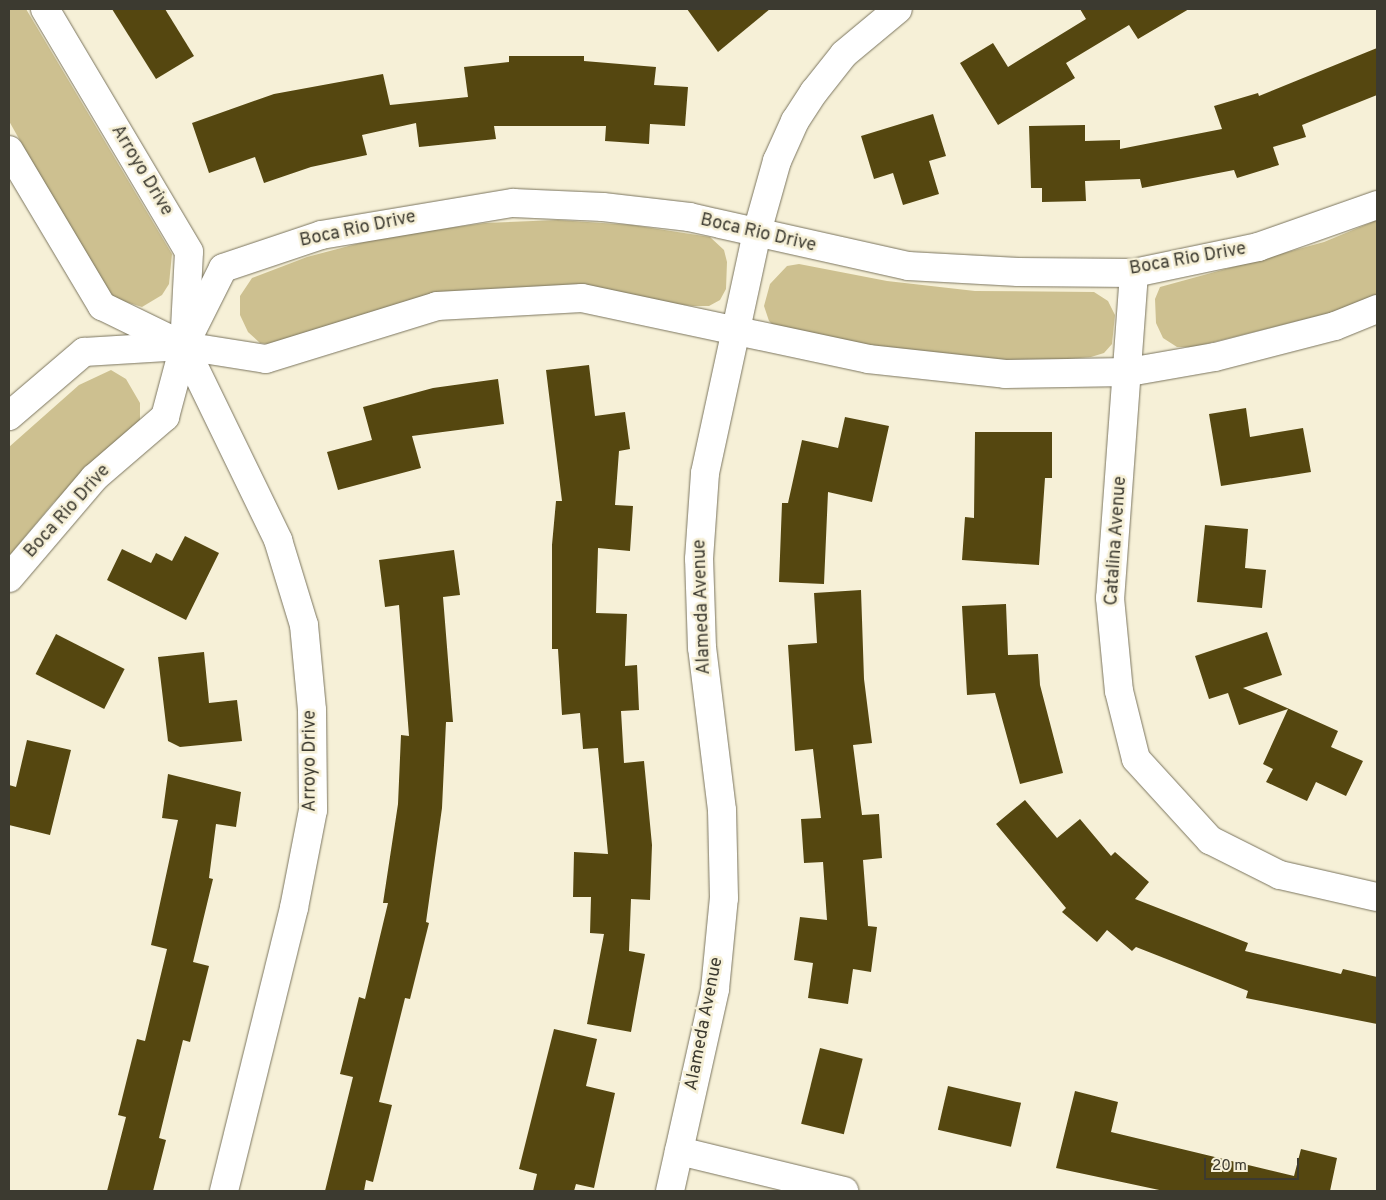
<!DOCTYPE html>
<html>
<head>
<meta charset="utf-8">
<style>
  body { margin:0 }
  #map { position:relative; width:1386px; height:1200px; overflow:hidden; background:#f6f0d7; font-family:Overpass,sans-serif }
  div>[style] { position:absolute }
  .green>* { inset:0; background:#cdc090 }
  .building>* { inset:0; background:#554710; transform-origin:0 0 }
  .roads { filter:drop-shadow(0 0 1px #7b755f) drop-shadow(0 0 1px #7b755f) }
  .minor>* { height:28px; margin:-14px; padding:0 14px; transform-origin:14px; border-radius:14px; background:#fff }
  span { translate:-50% -50%; white-space:nowrap; text-align:center; line-height:1.15; -webkit-text-stroke:5px #f6f0d7; paint-order:stroke }
  .street-label { font-size:18px; color:#3c3a30 }
  .frame { position:absolute; inset:0; border:10px solid #3c3a30; pointer-events:none }
  .scale { position:absolute; left:1204px; top:1158px; width:95px; height:22px; box-sizing:border-box; border:2px solid #3c3a30; border-top:0; padding-left:6px; font-size:15px; line-height:18px; white-space:nowrap; color:#3c3a30; -webkit-text-stroke:4px #f6f0d7; paint-order:stroke }
</style>
</head>
<body>
<div id="map">
  <div class="green">
    <i style="clip-path:polygon(9px 9px,26px 9px,172px 254px,169px 284px,162px 295px,142px 307px,113px 298px,100px 283px,9px 121px)"></i>
    <i style="clip-path:polygon(558px 220px,632px 225px,710px 237px,724px 250px,727px 262px,726px 289px,720px 300px,709px 306px,693px 306px,567px 291px,279px 345px,260px 343px,248px 332px,240px 315px,240px 296px,252px 278px,307px 257px,383px 237px,485px 223px)"></i>
    <i style="clip-path:polygon(1377px 220px,1377px 297px,1342px 310px,1194px 347px,1177px 347px,1163px 338px,1156px 323px,1155px 299px,1160px 287px,1324px 242px)"></i>
    <i style="clip-path:polygon(799px 264px,887px 281px,975px 291px,1094px 292px,1108px 301px,1115px 315px,1112px 344px,1104px 353px,1091px 357px,1035px 362px,934px 359px,778px 330px,769px 321px,764px 306px,770px 284px,787px 266px)"></i>
    <i style="clip-path:polygon(111px 370px,126px 379px,140px 403px,140px 420px,133px 434px,54px 502px,9px 556px,9px 447px,79px 385px)"></i>
  </div>
  <div class="building">
    <i style="clip-path:polygon(112px 9px,165px 9px,194px 56px,156px 79px)"></i>
    <i style="clip-path:polygon(687px 9px,770px 9px,718px 52px)"></i>
    <i style="clip-path:polygon(1080px 9px,1189px 9px,1138px 39px,1129px 25px,1066px 63px,1075px 78px,998px 125px,960px 63px,993px 43px,1008px 67px,1086px 19px)"></i>
    <i style="clip-path:polygon(1377px 48px,1377px 95px,1302px 125px,1306px 137px,1273px 147px,1279px 165px,1237px 178px,1234px 170px,1142px 188px,1140px 179px,1085px 181px,1086px 201px,1042px 202px,1042px 188px,1031px 188px,1029px 126px,1085px 125px,1085px 141px,1120px 140px,1120px 149px,1222px 129px,1214px 106px,1258px 93px,1259px 96px)"></i>
    <i style="clip-path:polygon(509px 56px,584px 56px,584px 61px,656px 67px,654px 85px,688px 87px,685px 126px,650px 124px,649px 144px,605px 141px,606px 126px,494px 126px,496px 139px,419px 147px,416px 123px,362px 135px,367px 155px,311px 167px,264px 183px,255px 157px,209px 173px,192px 123px,274px 94px,383px 74px,390px 105px,468px 97px,464px 67px,509px 62px)"></i>
    <i style="clip-path:polygon(933px 114px,946px 156px,929px 161px,939px 194px,903px 205px,893px 173px,874px 179px,861px 136px)"></i>
    <i style="clip-path:polygon(589px 365px,595px 416px,625px 412px,630px 449px,619px 451px,615px 505px,633px 506px,630px 551px,598px 548px,596px 613px,627px 614px,625px 666px,637px 665px,639px 710px,621px 711px,624px 763px,644px 761px,652px 845px,650px 900px,631px 899px,629px 951px,645px 954px,631px 1032px,587px 1024px,604px 934px,590px 933px,591px 897px,573px 897px,574px 852px,608px 854px,598px 748px,583px 749px,580px 713px,562px 715px,558px 649px,552px 649px,552px 545px,556px 501px,562px 501px,546px 370px)"></i>
    <i style="clip-path:polygon(498px 379px,504px 424px,412px 436px,421px 468px,338px 490px,327px 452px,372px 440px,363px 407px,433px 388px)"></i>
    <i style="clip-path:polygon(1246px 408px,1250px 437px,1303px 428px,1311px 472px,1221px 486px,1209px 414px)"></i>
    <i style="clip-path:polygon(845px 417px,889px 426px,872px 502px,828px 492px,824px 584px,779px 582px,782px 503px,788px 503px,802px 440px,838px 448px)"></i>
    <i style="clip-path:polygon(975px 432px,1052px 432px,1052px 478px,1045px 478px,1039px 565px,962px 560px,965px 517px,974px 518px)"></i>
    <i style="clip-path:polygon(1205px 525px,1248px 529px,1245px 568px,1266px 570px,1262px 608px,1197px 602px)"></i>
    <i style="clip-path:polygon(185px 536px,219px 553px,186px 620px,107px 580px,122px 549px,151px 563px,156px 553px,172px 561px)"></i>
    <i style="clip-path:polygon(454px 550px,460px 595px,443px 597px,453px 722px,446px 722px,442px 808px,426px 922px,429px 923px,410px 999px,405px 998px,379px 1102px,392px 1105px,373px 1182px,366px 1180px,364px 1191px,325px 1191px,353px 1077px,340px 1074px,359px 997px,365px 999px,388px 903px,383px 903px,398px 804px,401px 735px,409px 736px,399px 605px,385px 607px,379px 560px)"></i>
    <i style="clip-path:polygon(861px 590px,864px 679px,872px 743px,853px 745px,862px 815px,879px 814px,882px 858px,863px 860px,868px 926px,877px 927px,871px 972px,853px 969px,848px 1004px,808px 998px,813px 963px,794px 960px,800px 917px,827px 920px,823px 862px,804px 863px,801px 819px,821px 818px,813px 749px,795px 751px,788px 645px,817px 643px,814px 593px)"></i>
    <i style="clip-path:polygon(1006px 604px,1008px 655px,1038px 654px,1040px 685px,1063px 773px,1020px 784px,995px 693px,967px 695px,962px 606px)"></i>
    <i style="clip-path:polygon(1267px 632px,1282px 675px,1243px 688px,1338px 731px,1331px 747px,1363px 761px,1346px 796px,1316px 782px,1307px 801px,1266px 782px,1273px 769px,1263px 764px,1288px 709px,1239px 725px,1228px 693px,1209px 699px,1195px 656px)"></i>
    <i style="left:56px;top:634px;width:77px;height:45px;rotate:27deg"></i>
    <i style="clip-path:polygon(204px 652px,209px 703px,237px 700px,242px 741px,180px 747px,168px 741px,158px 657px)"></i>
    <i style="clip-path:polygon(27px 740px,71px 750px,50px 835px,9px 825px,9px 785px,16px 787px)"></i>
    <i style="clip-path:polygon(168px 774px,241px 792px,236px 827px,216px 824px,209px 878px,213px 879px,193px 962px,209px 966px,190px 1042px,183px 1040px,159px 1138px,166px 1140px,153px 1191px,107px 1191px,126px 1117px,118px 1115px,137px 1039px,145px 1041px,167px 949px,151px 945px,178px 820px,162px 818px)"></i>
    <i style="clip-path:polygon(1025px 800px,1057px 838px,1080px 819px,1111px 856px,1115px 852px,1149px 882px,1135px 899px,1248px 943px,1245px 951px,1341px 974px,1343px 969px,1377px 977px,1377px 1024px,1246px 998px,1248px 991px,1136px 947px,1132px 951px,1107px 930px,1097px 942px,1062px 912px,1066px 908px,996px 824px)"></i>
    <i style="clip-path:polygon(554px 1029px,597px 1039px,586px 1086px,615px 1093px,594px 1188px,576px 1184px,574px 1191px,533px 1191px,537px 1174px,519px 1169px)"></i>
    <i style="left:820px;top:1048px;width:44px;height:78px;rotate:14deg"></i>
    <i style="left:948px;top:1086px;width:75px;height:45px;rotate:13deg"></i>
    <i style="clip-path:polygon(1075px 1091px,1118px 1102px,1111px 1132px,1294px 1176px,1301px 1149px,1337px 1158px,1330px 1191px,1164px 1191px,1056px 1168px)"></i>
  </div>
  <div class="roads">
    <div class="minor">
      <i style="left:45px;top:9px;width:282px;rotate:59.3deg"></i>
      <i style="left:189px;top:252px;width:94px;rotate:93deg"></i>
      <i style="left:184px;top:346px;width:216px;rotate:64.1deg"></i>
      <i style="left:278px;top:540px;width:89px;rotate:73deg"></i>
      <i style="left:304px;top:625px;width:85px;rotate:84.6deg"></i>
      <i style="left:312px;top:710px;width:100px;rotate:89.4deg"></i>
      <i style="left:313px;top:810px;width:100px;rotate:101deg"></i>
      <i style="left:294px;top:908px;width:292px;rotate:103.9deg"></i>
      <i style="left:9px;top:150px;width:182px;rotate:59.2deg"></i>
      <i style="left:102px;top:306px;width:91px;rotate:26deg"></i>
      <i style="left:1134px;top:273px;width:326px;rotate:94.2deg"></i>
      <i style="left:1110px;top:598px;width:93px;rotate:84.5deg"></i>
      <i style="left:1119px;top:691px;width:70px;rotate:76deg"></i>
      <i style="left:1136px;top:759px;width:110px;rotate:47.6deg"></i>
      <i style="left:1210px;top:840px;width:78px;rotate:26.6deg"></i>
      <i style="left:1280px;top:875px;width:99px;rotate:12.8deg"></i>
      <i style="left:184px;top:346px;width:87px;rotate:-63.4deg"></i>
      <i style="left:223px;top:268px;width:103px;rotate:-18.6deg"></i>
      <i style="left:321px;top:235px;width:195px;rotate:-9.5deg"></i>
      <i style="left:513px;top:203px;width:90px;rotate:2.5deg"></i>
      <i style="left:603px;top:207px;width:87px;rotate:6.6deg"></i>
      <i style="left:689px;top:217px;width:224px;rotate:12.6deg"></i>
      <i style="left:908px;top:266px;width:110px;rotate:3.1deg"></i>
      <i style="left:1018px;top:272px;width:116px;rotate:0.5deg"></i>
      <i style="left:1134px;top:273px;width:127px;rotate:-11.8deg"></i>
      <i style="left:1258px;top:247px;width:126px;rotate:-19.4deg"></i>
      <i style="left:9px;top:416px;width:99px;rotate:-40.5deg"></i>
      <i style="left:84px;top:352px;width:99px;rotate:-3.5deg"></i>
      <i style="left:9px;top:578px;width:131px;rotate:-49.6deg"></i>
      <i style="left:94px;top:478px;width:94px;rotate:-40.7deg"></i>
      <i style="left:165px;top:417px;width:73px;rotate:-75deg"></i>
      <i style="left:184px;top:346px;width:83px;rotate:9deg"></i>
      <i style="left:266px;top:359px;width:179px;rotate:-17.2deg"></i>
      <i style="left:437px;top:306px;width:145px;rotate:-3.2deg"></i>
      <i style="left:582px;top:298px;width:292px;rotate:12deg"></i>
      <i style="left:868px;top:359px;width:138px;rotate:6.2deg"></i>
      <i style="left:1005px;top:374px;width:124px;rotate:-0.9deg"></i>
      <i style="left:1129px;top:372px;width:87px;rotate:-9.9deg"></i>
      <i style="left:1215px;top:357px;width:124px;rotate:-14.5deg"></i>
      <i style="left:1335px;top:326px;width:45px;rotate:-22deg"></i>
      <i style="left:679px;top:1151px;width:170px;rotate:13.6deg"></i>
      <i style="left:670px;top:1191px;width:207px;rotate:-77.4deg"></i>
      <i style="left:715px;top:989px;width:91px;rotate:-84.4deg"></i>
      <i style="left:724px;top:898px;width:88px;rotate:-91.3deg"></i>
      <i style="left:722px;top:810px;width:163px;rotate:-97deg"></i>
      <i style="left:702px;top:648px;width:89px;rotate:-91.9deg"></i>
      <i style="left:699px;top:559px;width:86px;rotate:-86deg"></i>
      <i style="left:705px;top:473px;width:247px;rotate:-77.8deg"></i>
      <i style="left:757px;top:232px;width:74px;rotate:-74.3deg"></i>
      <i style="left:777px;top:161px;width:44px;rotate:-65.8deg"></i>
      <i style="left:795px;top:121px;width:35px;rotate:-57deg"></i>
      <i style="left:814px;top:92px;width:48px;rotate:-51.7deg"></i>
      <i style="left:844px;top:54px;width:70px;rotate:-39.8deg"></i>
    </div>
  </div>
  <div class="street-label">
    <span style="left:141px;top:171px;rotate:59deg">Arroyo Drive</span>
    <span style="left:358px;top:230px;rotate:-12deg">Boca Rio Drive</span>
    <span style="left:758px;top:234px;rotate:13deg">Boca Rio Drive</span>
    <span style="left:1188px;top:260px;rotate:-10deg">Boca Rio Drive</span>
    <span style="left:68px;top:512px;rotate:-48deg">Boca Rio Drive</span>
    <span style="left:1117px;top:541px;rotate:-86deg">Catalina Avenue</span>
    <span style="left:703px;top:607px;rotate:-92deg">Alameda Avenue</span>
    <span style="left:311px;top:761px;rotate:-90deg">Arroyo Drive</span>
    <span style="left:705px;top:1024px;rotate:-79deg">Alameda Avenue</span>
  </div>
  <div class="frame"></div>
  <div class="scale">20 m</div>
</div>
</body>
</html>
